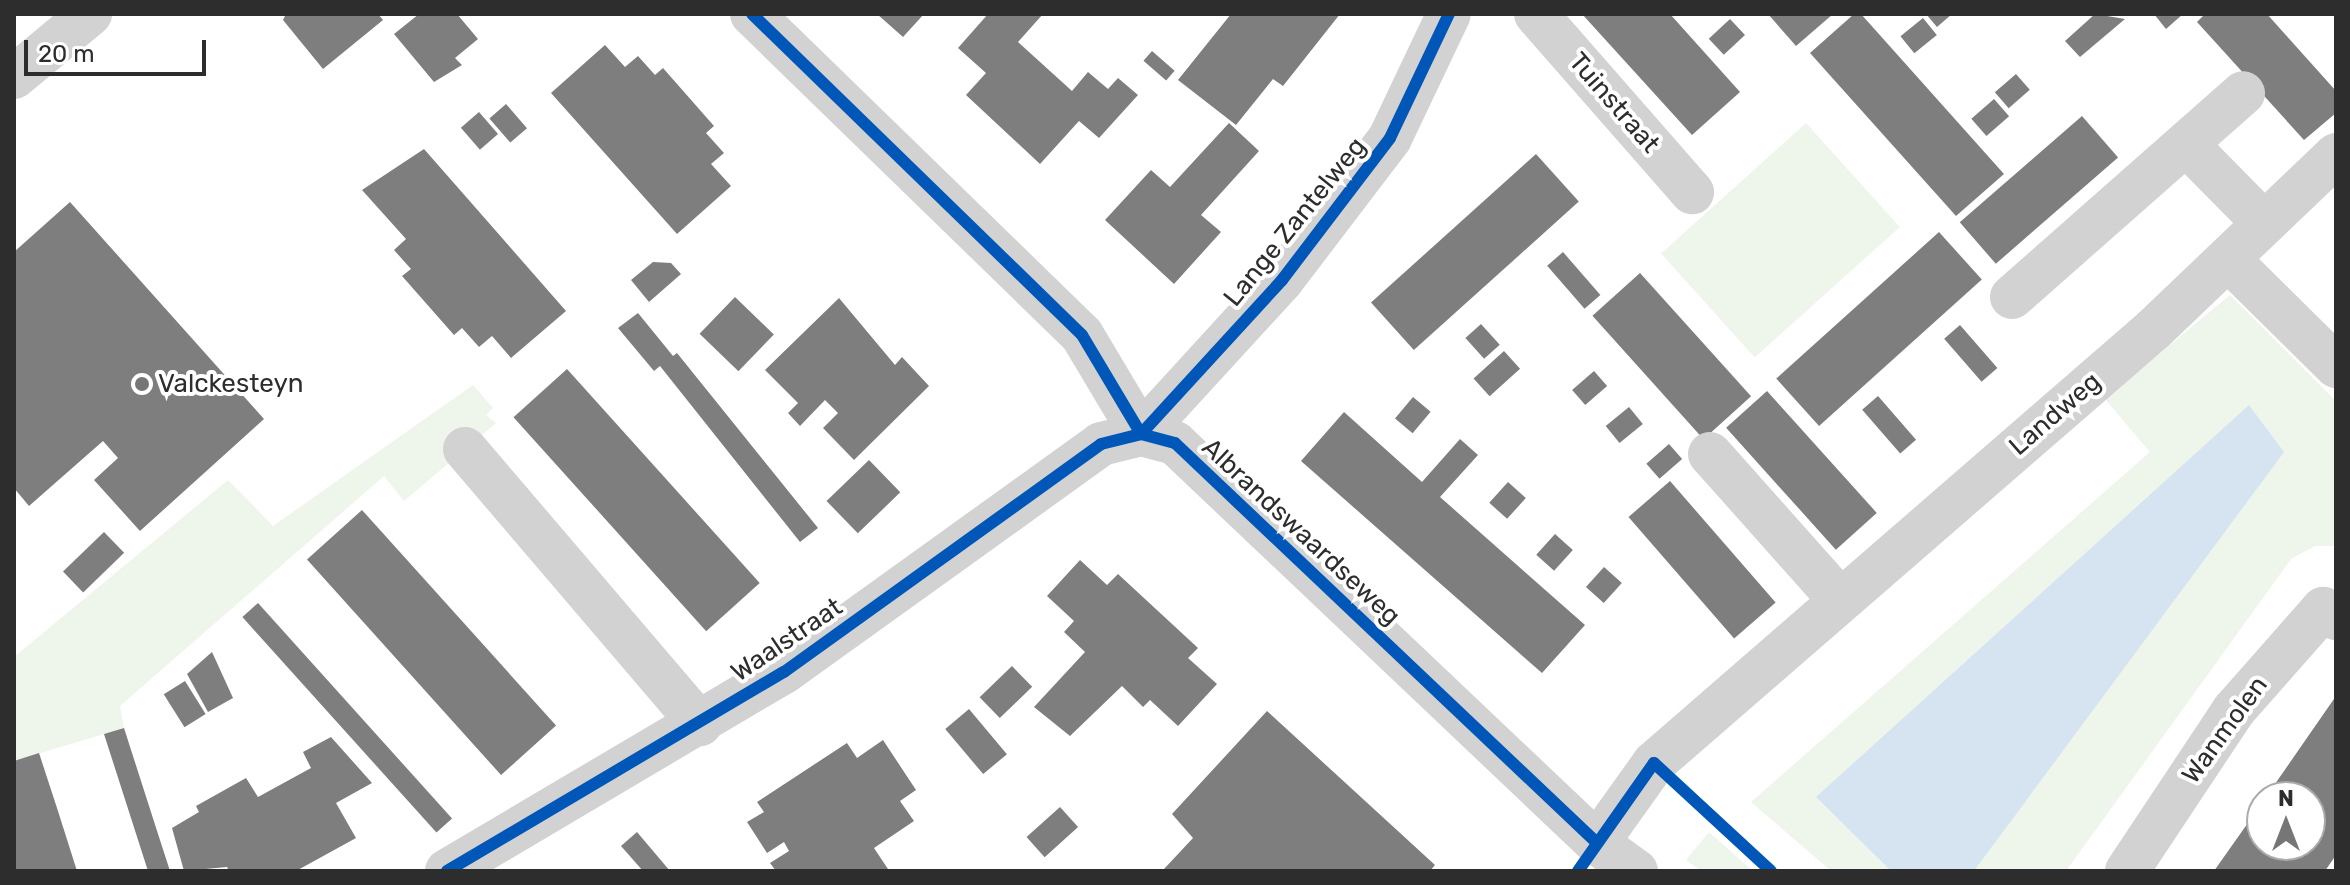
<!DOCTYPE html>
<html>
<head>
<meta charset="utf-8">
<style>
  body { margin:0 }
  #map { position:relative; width:2350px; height:885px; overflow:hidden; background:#fff; font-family:Rubik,sans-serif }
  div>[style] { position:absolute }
  .green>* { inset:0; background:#eef5eb; transform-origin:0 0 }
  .water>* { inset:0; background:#d6e4f2 }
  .building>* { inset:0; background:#7e7e7e; transform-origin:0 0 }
  .minor>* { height:44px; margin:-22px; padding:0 22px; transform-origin:22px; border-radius:22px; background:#d2d2d2 }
  .cycleway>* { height:12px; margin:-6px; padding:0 6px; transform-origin:6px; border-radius:6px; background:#0057b8 }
  .dots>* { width:22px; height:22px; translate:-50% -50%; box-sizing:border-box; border:4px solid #fff; border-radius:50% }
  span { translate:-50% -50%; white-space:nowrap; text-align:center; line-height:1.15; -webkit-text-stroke:8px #fff; paint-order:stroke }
  .street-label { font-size:26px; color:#2d2d2d }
  .poi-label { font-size:26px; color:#2d2d2d }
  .left { translate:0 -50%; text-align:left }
  .frame { position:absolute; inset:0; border:16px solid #2d2d2d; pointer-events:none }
  .north { position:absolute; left:2246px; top:781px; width:80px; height:80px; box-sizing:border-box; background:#fff; border:2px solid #ababab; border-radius:50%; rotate:0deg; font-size:22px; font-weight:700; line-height:32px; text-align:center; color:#2d2d2d }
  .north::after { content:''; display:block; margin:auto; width:28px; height:36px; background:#767676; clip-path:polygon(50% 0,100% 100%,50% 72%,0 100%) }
  .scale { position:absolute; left:24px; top:40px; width:182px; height:36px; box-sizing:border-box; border:4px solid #2d2d2d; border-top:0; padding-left:10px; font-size:24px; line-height:28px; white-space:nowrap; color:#2d2d2d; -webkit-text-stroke:6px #fff; paint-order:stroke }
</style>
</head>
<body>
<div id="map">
  <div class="green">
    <i style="left:1806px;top:123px;width:140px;height:195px;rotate:48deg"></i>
    <i style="clip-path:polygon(2230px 295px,2336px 401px,2336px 546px,2315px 546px,2291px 559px,2066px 871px,1974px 871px,2207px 553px,1817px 797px,1891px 871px,1831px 871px,1751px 802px,2150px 452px,2105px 399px)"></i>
    <i style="clip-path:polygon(473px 385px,493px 408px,486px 415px,496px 423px,404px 501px,384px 476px,120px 706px,124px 728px,14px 761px,14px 657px,228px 480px,273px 526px)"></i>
    <i style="clip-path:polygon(1709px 832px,1753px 871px,1701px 871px,1686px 860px)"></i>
  </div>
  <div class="water">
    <i style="clip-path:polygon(2249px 405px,2284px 452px,1974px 871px,1891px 871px,1816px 797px)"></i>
  </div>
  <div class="building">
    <i style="clip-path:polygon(286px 14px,378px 14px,383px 20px,323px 69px,283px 20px)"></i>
    <i style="clip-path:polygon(419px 14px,457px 14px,478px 39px,455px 58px,462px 65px,434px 82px,394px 34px)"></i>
    <i style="clip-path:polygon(877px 14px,924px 14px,903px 37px)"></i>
    <i style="clip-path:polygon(988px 14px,1043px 14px,1018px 42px,1072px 91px,1088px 72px,1108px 89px,1118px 78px,1138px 95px,1099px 138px,1079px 121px,1040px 164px,966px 95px,986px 73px,958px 48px)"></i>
    <i style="clip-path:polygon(1231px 14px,1340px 14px,1283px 86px,1273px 79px,1236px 125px,1178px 80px)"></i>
    <i style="clip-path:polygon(1582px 14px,1670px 14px,1740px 92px,1692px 135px)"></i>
    <i style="clip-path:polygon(1768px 14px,1833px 14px,1796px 46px)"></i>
    <i style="clip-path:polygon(1854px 14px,1861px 14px,2004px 174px,1956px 216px,1810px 53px)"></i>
    <i style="clip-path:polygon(1926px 14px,1952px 14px,1937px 27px)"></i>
    <i style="clip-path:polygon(2095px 14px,2125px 19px,2080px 57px,2065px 41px)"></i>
    <i style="clip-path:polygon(2154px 14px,2183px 14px,2166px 29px)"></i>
    <i style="clip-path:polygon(2205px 14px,2267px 14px,2336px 91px,2336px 113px,2304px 140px,2197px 22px)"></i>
    <i style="left:1923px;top:18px;width:22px;height:29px;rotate:51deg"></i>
    <i style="left:1730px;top:19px;width:22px;height:29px;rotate:47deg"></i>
    <i style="clip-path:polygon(605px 45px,625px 67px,638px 56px,655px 75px,663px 68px,714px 126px,706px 133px,724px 153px,711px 164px,731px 186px,677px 234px,551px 93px)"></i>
    <i style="left:1152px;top:51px;width:30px;height:13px;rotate:41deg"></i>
    <i style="left:2016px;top:74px;width:21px;height:28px;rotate:49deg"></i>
    <i style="left:1994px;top:99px;width:23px;height:30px;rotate:49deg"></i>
    <i style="left:506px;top:104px;width:32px;height:22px;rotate:49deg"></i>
    <i style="left:479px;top:112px;width:29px;height:24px;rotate:49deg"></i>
    <i style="left:2082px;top:116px;width:55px;height:162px;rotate:49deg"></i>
    <i style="clip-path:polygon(1229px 123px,1259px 151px,1201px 215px,1221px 232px,1174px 284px,1105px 220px,1151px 170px,1170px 187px)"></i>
    <i style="clip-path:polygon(424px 149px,566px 311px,511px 358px,492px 336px,479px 347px,462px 328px,454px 335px,402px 276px,411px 269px,394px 250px,406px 239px,362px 190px)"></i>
    <i style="left:1536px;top:154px;width:64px;height:222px;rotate:48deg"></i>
    <i style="clip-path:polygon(70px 202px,264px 419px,140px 531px,94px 480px,118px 458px,103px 441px,29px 506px,14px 488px,14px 252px)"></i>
    <i style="left:1939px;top:232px;width:64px;height:219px;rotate:48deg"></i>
    <i style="left:1563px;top:252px;width:57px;height:21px;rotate:49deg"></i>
    <i style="clip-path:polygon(653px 262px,671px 263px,681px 274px,649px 302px,631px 280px)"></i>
    <i style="left:1640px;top:273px;width:166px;height:64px;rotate:48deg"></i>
    <i style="left:735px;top:297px;width:54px;height:51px;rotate:44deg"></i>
    <i style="clip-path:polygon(839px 298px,895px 365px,902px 357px,929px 386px,854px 460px,823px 428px,838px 413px,825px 400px,800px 426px,788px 413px,798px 403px,765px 370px)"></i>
    <i style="clip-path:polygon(638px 313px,673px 356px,677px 353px,818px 528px,800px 542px,660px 366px,654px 371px,618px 328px)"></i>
    <i style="left:1481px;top:324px;width:28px;height:21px;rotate:48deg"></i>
    <i style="left:1960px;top:325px;width:57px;height:21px;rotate:49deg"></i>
    <i style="left:1504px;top:351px;width:24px;height:41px;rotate:48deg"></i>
    <i style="left:567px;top:369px;width:288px;height:72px;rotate:48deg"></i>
    <i style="left:1594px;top:371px;width:20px;height:29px;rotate:49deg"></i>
    <i style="left:1767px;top:391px;width:164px;height:55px;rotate:48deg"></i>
    <i style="left:1878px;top:396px;width:58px;height:21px;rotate:49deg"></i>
    <i style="left:1413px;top:397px;width:23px;height:28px;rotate:40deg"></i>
    <i style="left:1629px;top:407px;width:22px;height:30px;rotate:51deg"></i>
    <i style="clip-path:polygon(1344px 412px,1422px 482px,1460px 439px,1478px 455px,1440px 497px,1585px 625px,1542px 673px,1301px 461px)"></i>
    <i style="left:1669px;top:444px;width:20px;height:30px;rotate:49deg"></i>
    <i style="left:869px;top:460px;width:45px;height:59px;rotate:46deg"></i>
    <i style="left:1670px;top:481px;width:161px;height:55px;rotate:49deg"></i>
    <i style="left:1508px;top:482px;width:24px;height:28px;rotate:42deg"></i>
    <i style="left:362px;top:510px;width:290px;height:74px;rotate:48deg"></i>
    <i style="left:104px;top:532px;width:29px;height:57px;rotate:46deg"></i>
    <i style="left:1555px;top:534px;width:24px;height:28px;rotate:42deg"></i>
    <i style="clip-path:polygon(1080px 560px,1107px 585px,1118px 574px,1198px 648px,1188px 658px,1217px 684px,1178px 726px,1150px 700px,1143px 707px,1122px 686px,1070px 736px,1034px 707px,1085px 652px,1064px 632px,1074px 621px,1047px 596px)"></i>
    <i style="left:1604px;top:567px;width:24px;height:27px;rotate:42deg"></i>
    <i style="left:258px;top:603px;width:290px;height:21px;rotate:48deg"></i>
    <i style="clip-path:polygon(212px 652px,233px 698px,208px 712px,187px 674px)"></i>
    <i style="left:1012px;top:666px;width:29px;height:45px;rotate:46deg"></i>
    <i style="left:185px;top:681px;width:39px;height:25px;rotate:58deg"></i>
    <i style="clip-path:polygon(2336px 696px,2336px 855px,2325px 871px,2214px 871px,2262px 803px,2262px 845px,2310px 845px,2310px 797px,2266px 797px)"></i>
    <i style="left:969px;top:709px;width:59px;height:31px;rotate:50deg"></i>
    <i style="clip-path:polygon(1267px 711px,1435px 865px,1430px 871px,1164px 869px,1193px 838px,1172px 814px)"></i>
    <i style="clip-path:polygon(124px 728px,159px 837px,170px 871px,148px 871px,104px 734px)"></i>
    <i style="clip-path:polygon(331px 737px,372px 783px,336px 803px,356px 838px,296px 871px,229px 871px,227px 867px,184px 871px,172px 828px,199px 812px,196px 806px,246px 778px,258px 797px,311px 768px,303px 752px)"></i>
    <i style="clip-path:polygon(883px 740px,916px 790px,900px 801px,914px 821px,874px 848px,888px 869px,776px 871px,770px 863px,789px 851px,784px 842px,767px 853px,747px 822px,764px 812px,757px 802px,847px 743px,857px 758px)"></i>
    <i style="clip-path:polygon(39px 753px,57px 808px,77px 871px,14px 871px,14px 761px)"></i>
    <i style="left:1060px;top:807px;width:27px;height:45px;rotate:48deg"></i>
    <i style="clip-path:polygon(637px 832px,670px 871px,643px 871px,621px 846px)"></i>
  </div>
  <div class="minor">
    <i style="left:752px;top:14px;width:460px;rotate:44.2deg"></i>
    <i style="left:1082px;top:335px;width:115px;rotate:59.2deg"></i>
    <i style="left:1141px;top:434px;width:35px;rotate:15deg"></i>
    <i style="left:1175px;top:443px;width:581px;rotate:43.47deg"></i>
    <i style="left:1597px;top:843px;width:48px;rotate:35.7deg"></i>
    <i style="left:1536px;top:14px;width:237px;rotate:48.8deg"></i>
    <i style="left:14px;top:77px;width:99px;rotate:-39.7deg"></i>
    <i style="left:2186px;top:144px;width:108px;rotate:45.4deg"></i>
    <i style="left:2229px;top:260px;width:151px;rotate:44.7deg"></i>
    <i style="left:2012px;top:297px;width:308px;rotate:-41.4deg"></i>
    <i style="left:1141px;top:434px;width:209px;rotate:-47.5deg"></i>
    <i style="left:1282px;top:280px;width:178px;rotate:-52.7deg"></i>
    <i style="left:1390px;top:138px;width:137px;rotate:-64.6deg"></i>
    <i style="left:465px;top:449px;width:362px;rotate:49.5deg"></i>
    <i style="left:1710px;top:454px;width:195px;rotate:48.3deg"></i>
    <i style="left:1597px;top:843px;width:98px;rotate:-54.5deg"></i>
    <i style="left:1654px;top:763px;width:662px;rotate:-40.96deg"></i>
    <i style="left:2154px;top:329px;width:252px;rotate:-43.7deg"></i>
    <i style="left:447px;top:871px;width:391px;rotate:-30.6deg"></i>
    <i style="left:784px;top:672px;width:390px;rotate:-35.7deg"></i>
    <i style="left:1101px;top:444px;width:41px;rotate:-14deg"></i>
    <i style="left:2127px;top:871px;width:193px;rotate:-56.4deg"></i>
    <i style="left:2234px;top:710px;width:135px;rotate:-48.6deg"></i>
    <i style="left:2323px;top:609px;width:16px;rotate:35deg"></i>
  </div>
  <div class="cycleway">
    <i style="left:752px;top:14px;width:460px;rotate:44.2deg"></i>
    <i style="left:1082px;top:335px;width:115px;rotate:59.2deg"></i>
    <i style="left:1141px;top:434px;width:35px;rotate:15deg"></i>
    <i style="left:1175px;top:443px;width:581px;rotate:43.47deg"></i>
    <i style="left:1141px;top:434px;width:209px;rotate:-47.5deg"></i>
    <i style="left:1282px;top:280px;width:178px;rotate:-52.7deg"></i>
    <i style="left:1390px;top:138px;width:137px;rotate:-64.6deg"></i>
    <i style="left:447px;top:871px;width:391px;rotate:-30.6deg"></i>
    <i style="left:784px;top:672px;width:390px;rotate:-35.7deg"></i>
    <i style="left:1101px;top:444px;width:41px;rotate:-14deg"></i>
    <i style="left:1578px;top:871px;width:132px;rotate:-54.9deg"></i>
    <i style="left:1654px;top:763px;width:159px;rotate:42.7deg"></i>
  </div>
  <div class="dots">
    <i style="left:142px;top:384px;background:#767676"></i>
  </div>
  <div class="street-label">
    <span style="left:1614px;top:103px;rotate:49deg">Tuinstraat</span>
    <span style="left:1295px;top:222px;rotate:-51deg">Lange Zantelweg</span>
    <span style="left:2055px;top:414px;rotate:-41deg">Landweg</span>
    <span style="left:1301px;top:532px;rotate:43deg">Albrandswaardseweg</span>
    <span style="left:787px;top:640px;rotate:-34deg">Waalstraat</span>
    <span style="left:2225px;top:730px;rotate:-54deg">Wanmolen</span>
  </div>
  <div class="poi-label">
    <span class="left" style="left:158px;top:384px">Valckesteyn</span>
  </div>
  <div class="frame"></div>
  <div class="north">N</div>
  <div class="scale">20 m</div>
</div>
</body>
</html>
